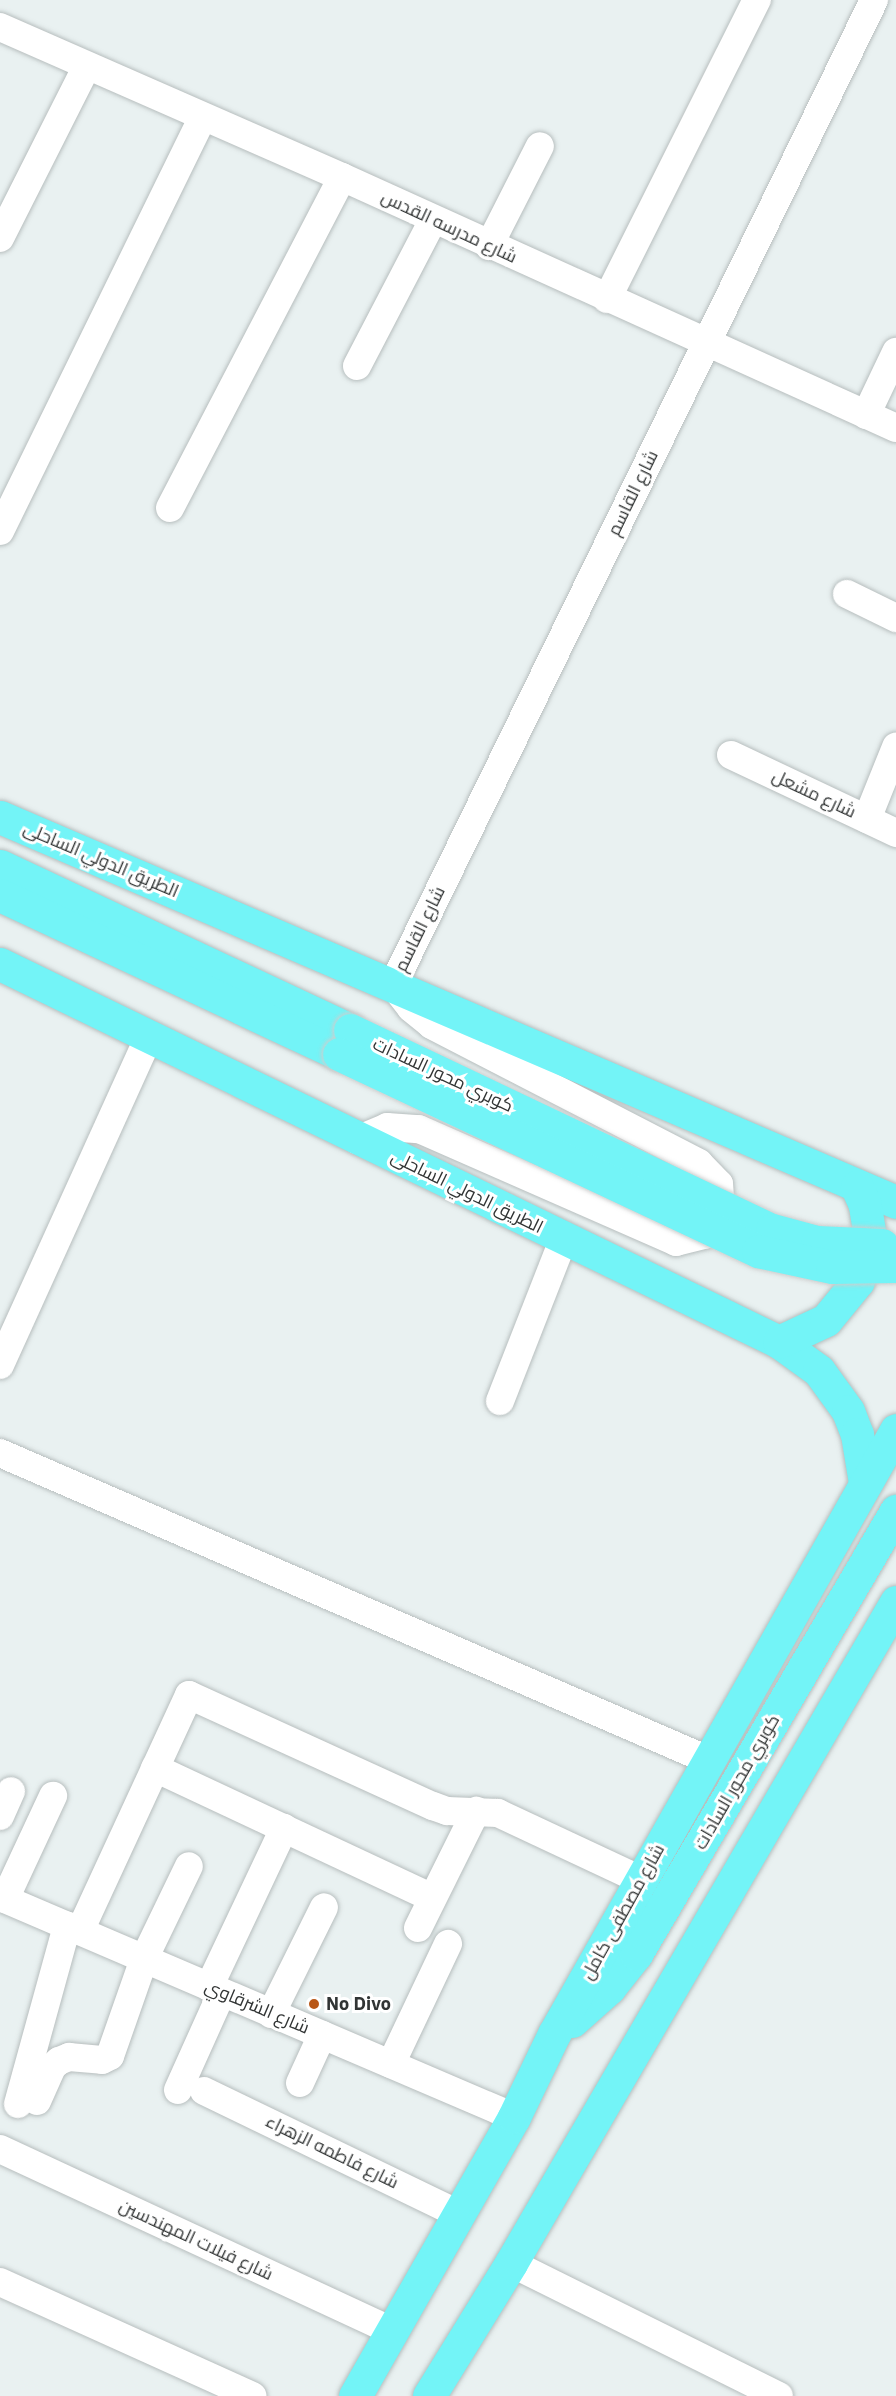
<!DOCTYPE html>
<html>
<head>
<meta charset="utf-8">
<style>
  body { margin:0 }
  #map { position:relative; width:896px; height:2396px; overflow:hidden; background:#e9f1f1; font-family:"IBM Plex Sans",Cairo,sans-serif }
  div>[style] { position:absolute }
  .roads { filter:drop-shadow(0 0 2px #b7bebe) drop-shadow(0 0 2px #b7bebe) }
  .minor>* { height:28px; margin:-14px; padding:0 14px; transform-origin:14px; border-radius:14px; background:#fff }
  .major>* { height:33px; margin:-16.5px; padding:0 16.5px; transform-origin:16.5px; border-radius:16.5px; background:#73f4f7 }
  .bridges { filter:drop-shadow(0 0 2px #cecece) drop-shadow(0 0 2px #cecece) }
  .major-bridge>* { height:33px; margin:-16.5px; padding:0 16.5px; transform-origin:16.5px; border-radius:16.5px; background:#73f4f7 }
  .dots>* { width:16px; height:16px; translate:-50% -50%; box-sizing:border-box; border:3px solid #fff; border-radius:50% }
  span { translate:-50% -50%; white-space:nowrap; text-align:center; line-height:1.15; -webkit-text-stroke:6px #fff; paint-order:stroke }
  .street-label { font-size:18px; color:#313434 }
  .poi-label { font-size:18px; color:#313434; font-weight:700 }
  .left { translate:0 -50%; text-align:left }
</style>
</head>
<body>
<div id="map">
  <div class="roads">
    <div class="minor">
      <i style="left:0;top:27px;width:373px;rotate:23.7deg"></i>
      <i style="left:342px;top:177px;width:608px;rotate:24.37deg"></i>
      <i style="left:0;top:238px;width:193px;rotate:-63.2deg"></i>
      <i style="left:489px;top:246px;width:112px;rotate:-63deg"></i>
      <i style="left:607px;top:299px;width:335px;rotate:-63.4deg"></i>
      <i style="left:357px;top:366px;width:165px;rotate:-62.5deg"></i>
      <i style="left:866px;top:415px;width:70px;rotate:-64.5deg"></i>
      <i style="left:170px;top:508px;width:373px;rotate:-62.5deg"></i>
      <i style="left:0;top:531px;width:460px;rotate:-63.9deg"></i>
      <i style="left:847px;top:594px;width:55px;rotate:26.1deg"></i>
      <i style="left:731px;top:755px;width:183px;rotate:25.3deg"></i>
      <i style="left:867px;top:819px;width:78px;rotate:-68.1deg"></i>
      <i style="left:357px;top:1140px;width:33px;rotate:-23deg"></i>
      <i style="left:387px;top:1127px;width:32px;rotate:4deg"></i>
      <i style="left:419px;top:1129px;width:281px;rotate:23.7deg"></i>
      <i style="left:676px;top:1242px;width:29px;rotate:-14deg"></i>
      <i style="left:704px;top:1235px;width:29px;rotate:-54deg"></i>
      <i style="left:721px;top:1212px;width:28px;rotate:-94deg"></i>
      <i style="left:719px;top:1184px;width:29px;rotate:-134deg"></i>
      <i style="left:699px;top:1163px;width:301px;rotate:-152.7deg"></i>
      <i style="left:432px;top:1025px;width:27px;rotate:-141deg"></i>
      <i style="left:411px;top:1008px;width:29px;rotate:-128deg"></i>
      <i style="left:393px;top:985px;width:1096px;rotate:-63.97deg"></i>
      <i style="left:0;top:1365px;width:358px;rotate:-65.6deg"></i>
      <i style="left:500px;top:1401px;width:175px;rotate:-68.6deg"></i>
      <i style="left:0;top:1453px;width:772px;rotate:23.44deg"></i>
      <i style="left:155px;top:1768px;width:306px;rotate:25.1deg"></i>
      <i style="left:0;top:1816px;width:27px;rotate:-66deg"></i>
      <i style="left:0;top:1897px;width:559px;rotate:23.17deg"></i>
      <i style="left:5px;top:1899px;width:114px;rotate:-65deg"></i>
      <i style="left:418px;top:1928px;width:131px;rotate:-63.6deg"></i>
      <i style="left:80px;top:1931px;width:260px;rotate:-65.2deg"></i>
      <i style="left:189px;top:1695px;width:268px;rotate:24.5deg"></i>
      <i style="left:433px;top:1806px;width:15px;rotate:20deg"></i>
      <i style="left:447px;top:1811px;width:51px;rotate:2.2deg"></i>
      <i style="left:498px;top:1813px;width:158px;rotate:25.1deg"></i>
      <i style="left:209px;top:1987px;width:176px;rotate:-64.7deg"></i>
      <i style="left:271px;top:2014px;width:119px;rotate:-63.6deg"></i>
      <i style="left:391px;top:2064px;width:133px;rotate:-64.6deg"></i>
      <i style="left:300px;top:2083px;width:53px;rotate:-65.4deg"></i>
      <i style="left:178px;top:2090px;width:107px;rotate:-65.8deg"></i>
      <i style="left:204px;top:2091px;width:283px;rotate:25.8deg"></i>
      <i style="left:37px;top:2101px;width:37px;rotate:-66deg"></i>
      <i style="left:52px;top:2067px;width:9px;rotate:-41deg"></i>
      <i style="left:59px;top:2061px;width:11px;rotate:-22deg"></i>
      <i style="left:69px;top:2057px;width:33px;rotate:5deg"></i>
      <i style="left:102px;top:2060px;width:9px;rotate:-27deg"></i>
      <i style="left:110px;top:2056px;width:103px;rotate:-70.7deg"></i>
      <i style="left:144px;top:1959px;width:103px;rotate:-64.2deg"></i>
      <i style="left:18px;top:2104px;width:185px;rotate:-74.6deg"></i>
      <i style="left:0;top:2149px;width:432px;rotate:24.9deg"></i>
      <i style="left:511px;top:2263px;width:299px;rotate:26.4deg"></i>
      <i style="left:0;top:2282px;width:277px;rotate:24.3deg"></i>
    </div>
    <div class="major">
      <i style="left:0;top:817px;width:975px;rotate:23.25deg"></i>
      <i style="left:0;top:866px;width:387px;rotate:25.1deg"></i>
      <i style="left:0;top:895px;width:374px;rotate:25.1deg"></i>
      <i style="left:0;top:964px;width:866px;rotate:25.88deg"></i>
      <i style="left:779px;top:1342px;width:49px;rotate:35.9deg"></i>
      <i style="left:819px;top:1371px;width:49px;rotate:54.1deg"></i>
      <i style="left:848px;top:1411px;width:25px;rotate:69deg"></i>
      <i style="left:857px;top:1434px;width:50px;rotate:80.7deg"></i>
      <i style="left:779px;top:1342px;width:52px;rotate:-25.1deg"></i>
      <i style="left:826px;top:1320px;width:50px;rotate:-50.6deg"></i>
      <i style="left:858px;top:1281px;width:26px;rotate:-72deg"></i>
      <i style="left:866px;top:1256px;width:25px;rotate:-83deg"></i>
      <i style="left:869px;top:1231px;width:26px;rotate:-99deg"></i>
      <i style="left:865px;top:1205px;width:20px;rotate:-114deg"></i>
      <i style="left:572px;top:2021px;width:50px;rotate:-41.7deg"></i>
      <i style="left:609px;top:1988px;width:43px;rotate:-51.5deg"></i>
      <i style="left:636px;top:1954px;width:514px;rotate:-59.59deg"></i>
      <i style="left:355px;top:2396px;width:321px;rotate:-60.3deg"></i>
      <i style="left:514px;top:2117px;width:92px;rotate:-64.3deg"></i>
      <i style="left:554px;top:2034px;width:694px;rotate:-60.48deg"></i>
      <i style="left:429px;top:2396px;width:156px;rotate:-58.3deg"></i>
      <i style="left:511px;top:2263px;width:765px;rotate:-59.78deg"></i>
    </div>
  </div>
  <div class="bridges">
    <div class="major-bridge">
      <i style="left:350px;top:1030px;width:467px;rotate:25.4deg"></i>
      <i style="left:772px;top:1230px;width:47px;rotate:14.9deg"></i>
      <i style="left:817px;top:1242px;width:65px;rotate:2.6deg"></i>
      <i style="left:339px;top:1054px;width:463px;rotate:25.2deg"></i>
      <i style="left:758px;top:1251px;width:76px;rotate:12.2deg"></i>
      <i style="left:832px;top:1267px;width:64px;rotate:-0.9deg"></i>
    </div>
  </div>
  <div class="dots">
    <i style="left:314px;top:2004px;background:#b85717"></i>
  </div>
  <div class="street-label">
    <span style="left:449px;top:227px;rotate:25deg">شارع مدرسه القدس</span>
    <span style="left:633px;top:493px;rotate:-64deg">شارع القاسم</span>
    <span style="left:814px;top:794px;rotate:25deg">شارع مشعل</span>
    <span style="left:101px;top:860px;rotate:23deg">الطريق الدولي الساحلى</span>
    <span style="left:420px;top:929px;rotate:-64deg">شارع القاسم</span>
    <span style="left:443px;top:1075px;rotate:25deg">كوبري محور السادات</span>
    <span style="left:467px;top:1192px;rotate:26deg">الطريق الدولي الساحلى</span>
    <span style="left:737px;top:1782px;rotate:-60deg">كوبري محور السادات</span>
    <span style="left:623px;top:1912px;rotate:-61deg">شارع مصطفى كامل</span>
    <span style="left:257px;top:2007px;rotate:23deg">شارع الشرقاوي</span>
    <span style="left:332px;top:2152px;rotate:26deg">شارع فاطمه الزهراء</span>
    <span style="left:196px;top:2240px;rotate:25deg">شارع فيلات المهندسين</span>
  </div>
  <div class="poi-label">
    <span class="left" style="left:326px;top:2004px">No Divo</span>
  </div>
</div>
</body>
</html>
